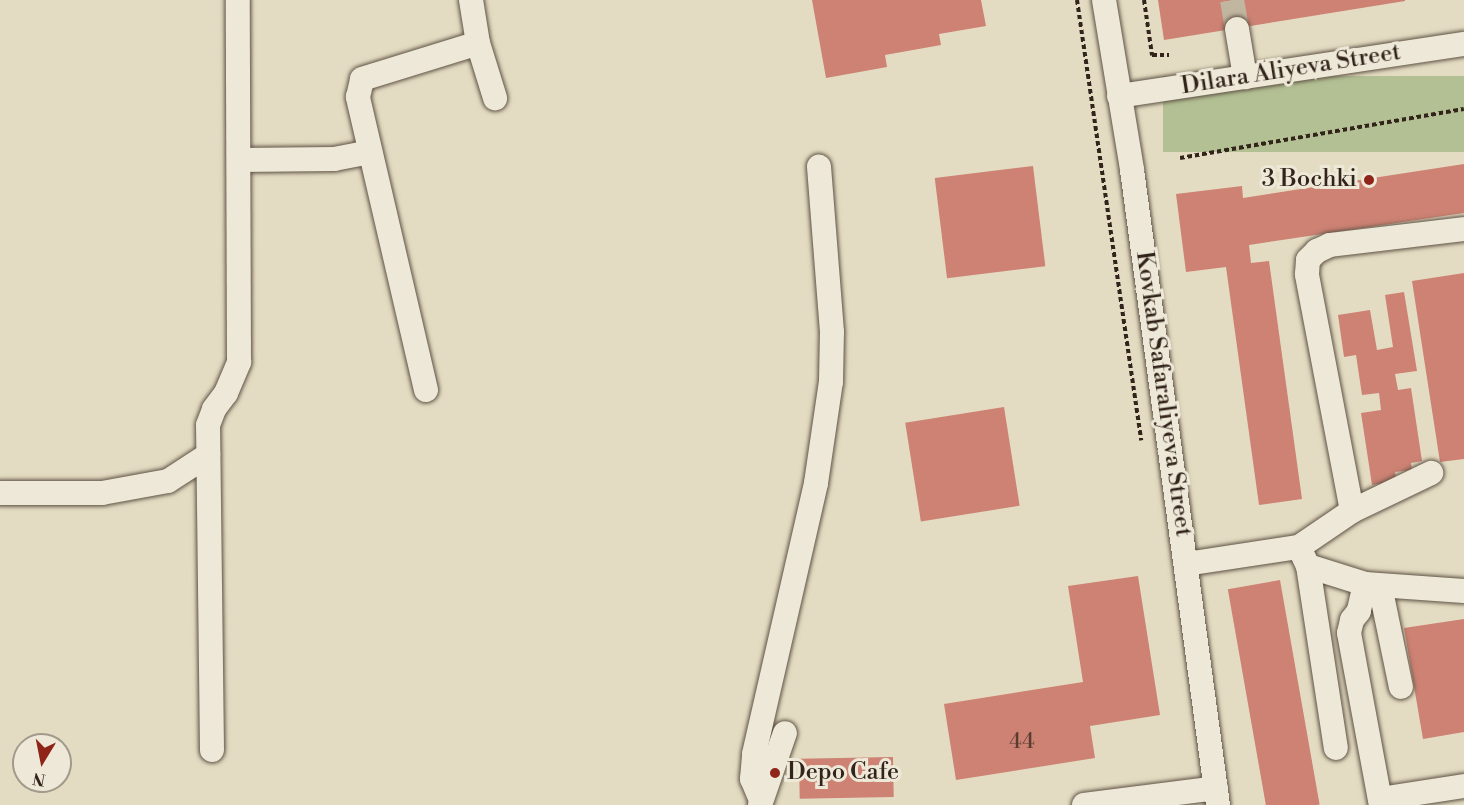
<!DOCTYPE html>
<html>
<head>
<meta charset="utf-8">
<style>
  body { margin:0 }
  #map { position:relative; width:1464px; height:805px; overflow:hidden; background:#e4dcc2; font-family:"Libre Bodoni",serif }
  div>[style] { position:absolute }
  .green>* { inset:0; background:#b3c094; transform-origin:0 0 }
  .building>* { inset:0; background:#cd8273; transform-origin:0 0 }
  .minor-tunnel>* { height:24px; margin-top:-12px; transform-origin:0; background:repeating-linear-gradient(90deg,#c1b7a1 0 24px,transparent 0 36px) }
  .path>* { height:4px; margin-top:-2px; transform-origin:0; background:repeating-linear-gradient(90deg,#33241b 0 4.5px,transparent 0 7.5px) }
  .roads { filter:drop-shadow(0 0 2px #5f5245) drop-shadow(0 0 2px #5f5245) }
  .minor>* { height:24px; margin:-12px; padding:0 12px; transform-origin:12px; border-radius:12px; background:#ede8d7 }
  .dots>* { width:16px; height:16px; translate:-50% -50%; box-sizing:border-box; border:3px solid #ede8d7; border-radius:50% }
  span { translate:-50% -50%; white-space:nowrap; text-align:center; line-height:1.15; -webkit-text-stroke:6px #ede8d7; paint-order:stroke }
  .number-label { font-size:21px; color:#5a3c31 }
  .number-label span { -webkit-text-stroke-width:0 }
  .street-label { font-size:24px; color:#33241b }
  .poi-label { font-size:24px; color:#33241b }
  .right { translate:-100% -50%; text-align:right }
  .left { translate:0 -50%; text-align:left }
  .north { position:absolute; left:12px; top:733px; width:60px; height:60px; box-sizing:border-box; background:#ede8d7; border:2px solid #a39a8c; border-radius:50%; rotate:190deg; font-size:16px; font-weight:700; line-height:24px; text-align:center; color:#33241b }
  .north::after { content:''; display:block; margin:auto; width:21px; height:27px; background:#8f2418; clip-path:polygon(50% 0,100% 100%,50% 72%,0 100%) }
</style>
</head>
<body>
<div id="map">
  <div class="green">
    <i style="left:1464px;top:76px;width:76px;height:301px;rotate:90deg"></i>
  </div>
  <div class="building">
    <i style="clip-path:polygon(812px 0,981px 0,986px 26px,939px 34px,941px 45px,885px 55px,887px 67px,826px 78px)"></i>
    <i style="clip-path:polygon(1158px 0,1405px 0,1405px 1px,1164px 40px)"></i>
    <i style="clip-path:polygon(1464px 164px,1464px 213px,1249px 245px,1251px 263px,1269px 261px,1302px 499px,1259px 505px,1226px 267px,1186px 272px,1176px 194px,1242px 186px,1243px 198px)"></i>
    <i style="left:1033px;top:166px;width:101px;height:99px;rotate:83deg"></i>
    <i style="clip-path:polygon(1464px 273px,1464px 459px,1440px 462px,1412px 281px)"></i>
    <i style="clip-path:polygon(1404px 292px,1417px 371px,1395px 374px,1398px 390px,1411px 388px,1422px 461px,1411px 463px,1412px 470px,1395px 472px,1397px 481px,1372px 485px,1361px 413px,1381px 410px,1379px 393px,1362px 395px,1356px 355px,1344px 357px,1338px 315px,1370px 310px,1377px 350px,1393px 347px,1385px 295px)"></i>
    <i style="left:1004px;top:407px;width:100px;height:100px;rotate:81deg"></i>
    <i style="clip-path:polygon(1138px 576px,1160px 715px,1090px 726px,1095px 758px,956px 780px,944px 704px,1083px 682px,1068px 586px)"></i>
    <i style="left:1280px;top:580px;width:228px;height:53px;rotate:80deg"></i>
    <i style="clip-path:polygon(1464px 619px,1464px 732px,1423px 739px,1404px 628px)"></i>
    <i style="left:893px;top:757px;width:40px;height:94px;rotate:89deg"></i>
  </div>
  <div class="minor-tunnel">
    <i style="left:1232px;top:0;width:29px;rotate:80deg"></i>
  </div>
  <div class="path">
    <i style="left:1077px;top:0;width:445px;rotate:81.7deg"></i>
    <i style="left:1144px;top:0;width:56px;rotate:81.7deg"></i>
    <i style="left:1152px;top:55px;width:17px"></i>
    <i style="left:1180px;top:158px;width:288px;rotate:-9.8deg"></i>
  </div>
  <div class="roads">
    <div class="minor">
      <i style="left:471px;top:0;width:44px;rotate:80.8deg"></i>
      <i style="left:478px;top:43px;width:58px;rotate:72.8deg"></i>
      <i style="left:1104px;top:0;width:172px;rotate:80.6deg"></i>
      <i style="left:1132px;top:170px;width:641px;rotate:82.29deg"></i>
      <i style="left:1237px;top:29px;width:49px;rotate:80.5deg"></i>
      <i style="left:1119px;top:96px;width:349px;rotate:-8.6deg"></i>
      <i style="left:240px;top:160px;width:94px;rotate:-0.6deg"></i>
      <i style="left:334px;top:159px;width:37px;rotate:-11deg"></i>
      <i style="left:426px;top:390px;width:301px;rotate:-103.1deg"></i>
      <i style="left:358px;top:97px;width:18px;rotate:-77deg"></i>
      <i style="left:362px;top:79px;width:121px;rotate:-17.2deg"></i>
      <i style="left:0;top:493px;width:102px"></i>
      <i style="left:102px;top:493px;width:67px;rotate:-10.3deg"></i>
      <i style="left:168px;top:481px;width:48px;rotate:-33deg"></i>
      <i style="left:1352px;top:511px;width:241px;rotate:-100.8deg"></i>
      <i style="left:1307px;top:274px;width:14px;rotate:-86deg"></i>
      <i style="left:1308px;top:260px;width:13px;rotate:-45deg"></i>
      <i style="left:1317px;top:251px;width:14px;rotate:-25deg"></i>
      <i style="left:1330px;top:245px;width:135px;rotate:-6.8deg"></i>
      <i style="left:1299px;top:547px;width:21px;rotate:65deg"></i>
      <i style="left:1308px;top:566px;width:184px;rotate:81.3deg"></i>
      <i style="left:1186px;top:564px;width:114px;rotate:-8.6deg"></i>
      <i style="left:1299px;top:547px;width:64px;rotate:-34.2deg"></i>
      <i style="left:1352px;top:511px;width:88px;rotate:-25.7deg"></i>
      <i style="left:1308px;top:566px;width:60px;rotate:17.5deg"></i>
      <i style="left:1365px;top:584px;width:99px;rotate:4deg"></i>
      <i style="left:1365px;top:584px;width:28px;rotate:103deg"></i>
      <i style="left:1359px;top:611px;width:11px;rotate:128deg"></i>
      <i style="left:1352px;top:620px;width:13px;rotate:103deg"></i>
      <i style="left:1349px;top:633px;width:175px;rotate:79.5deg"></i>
      <i style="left:1380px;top:586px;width:103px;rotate:78.3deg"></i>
      <i style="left:212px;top:750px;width:325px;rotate:-90.7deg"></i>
      <i style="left:208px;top:425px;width:17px;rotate:-69deg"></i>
      <i style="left:214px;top:409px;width:20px;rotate:-53deg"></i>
      <i style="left:226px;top:393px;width:34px;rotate:-67deg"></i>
      <i style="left:239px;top:362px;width:362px;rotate:-90.2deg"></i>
      <i style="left:1380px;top:799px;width:85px;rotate:-8.8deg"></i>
      <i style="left:761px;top:800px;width:23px;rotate:-113deg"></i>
      <i style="left:752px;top:779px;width:25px;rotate:-85deg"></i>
      <i style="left:754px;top:754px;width:278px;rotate:-77.1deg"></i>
      <i style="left:816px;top:483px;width:102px;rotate:-81.6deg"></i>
      <i style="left:831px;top:382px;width:50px;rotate:-88.9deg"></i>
      <i style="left:832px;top:332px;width:166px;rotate:-94.5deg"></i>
      <i style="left:760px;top:805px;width:76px;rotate:-70.9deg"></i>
      <i style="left:1084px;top:805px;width:133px;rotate:-7.3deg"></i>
    </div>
  </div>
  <div class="dots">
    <i style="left:1369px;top:180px;background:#8f2418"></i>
    <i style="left:775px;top:773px;background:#8f2418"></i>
  </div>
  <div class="number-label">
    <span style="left:1022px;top:742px">44</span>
  </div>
  <div class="street-label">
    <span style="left:1291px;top:70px;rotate:-9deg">Dilara Aliyeva Street</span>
    <span style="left:1163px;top:394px;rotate:82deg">Kovkab Safaraliyeva Street</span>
  </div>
  <div class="poi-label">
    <span class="right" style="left:1357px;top:180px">3 Bochki</span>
    <span class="left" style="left:787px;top:773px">Depo Cafe</span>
  </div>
  <div class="north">N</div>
</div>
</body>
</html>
